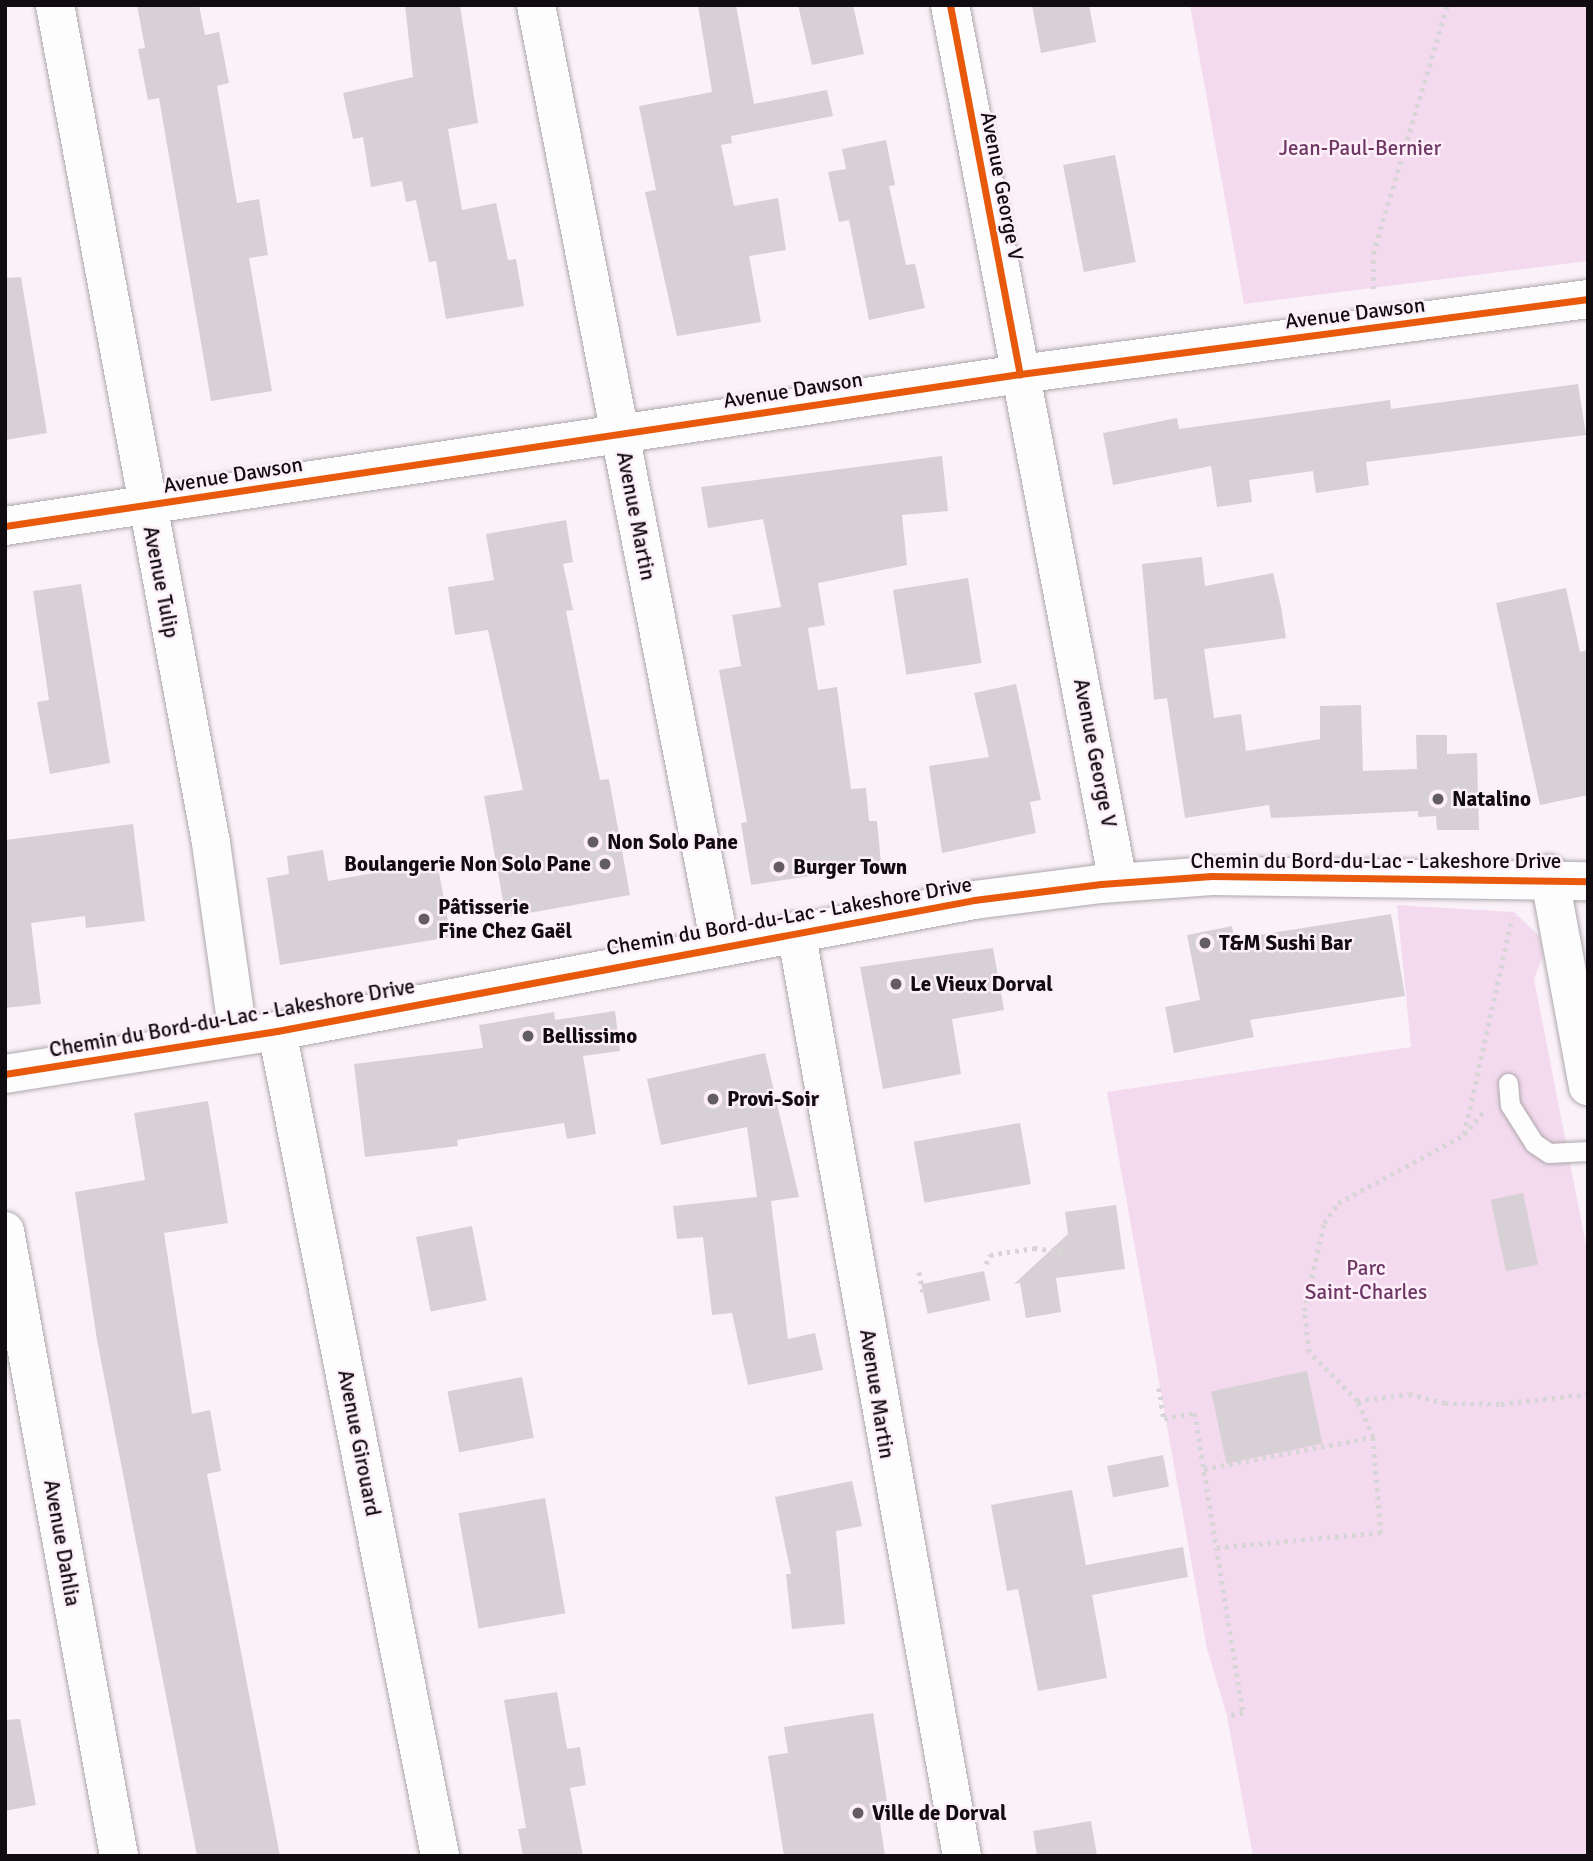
<!DOCTYPE html>
<html>
<head>
<meta charset="utf-8">
<style>
  body { margin:0 }
  #map { position:relative; width:1593px; height:1861px; overflow:hidden; background:#faf2f8; font-family:Signika,sans-serif }
  div>[style] { position:absolute }
  .green>* { inset:0; background:#f4daee }
  .building>* { inset:0; background:#d7d0d5; transform-origin:0 0 }
  .path>* { height:4.5px; margin-top:-2.25px; transform-origin:0; background:repeating-linear-gradient(90deg,#d8d5d7 0 3.5px,transparent 0 8.5px) }
  .roads { filter:drop-shadow(0 0 2px #ada7ac) drop-shadow(0 0 2px #ada7ac) }
  .lane>* { height:19px; margin:-9.5px; padding:0 9.5px; transform-origin:9.5px; border-radius:9.5px; background:#fefdfe }
  .street>* { height:38px; margin:-19px; padding:0 19px; transform-origin:19px; border-radius:19px; background:#fefdfe }
  .secondary>* { height:38px; margin:-19px; padding:0 19px; transform-origin:19px; border-radius:19px; background:#fefdfe }
  .cycleway>* { height:7px; margin:-3.5px; padding:0 3.5px; transform-origin:3.5px; border-radius:3.5px; background:#e8590c }
  .dots>* { width:19px; height:19px; translate:-50% -50%; box-sizing:border-box; border:4px solid #fdeff9; border-radius:50% }
  span { translate:-50% -50%; white-space:nowrap; text-align:center; line-height:1.15; -webkit-text-stroke:5px #fdeff9; paint-order:stroke }
  .park-label { font-size:21px; color:#6e3763 }
  .street-label { font-size:21px; color:#110c10 }
  .poi-label { font-size:21px; color:#110c10; font-weight:700 }
  .left { translate:0 -50%; text-align:left }
  .right { translate:-100% -50%; text-align:right }
  .frame { position:absolute; inset:0; border:7px solid #110c10; pointer-events:none }
</style>
</head>
<body>
<div id="map">
  <div class="green">
    <i style="clip-path:polygon(1190px 5px,1588px 5px,1588px 261px,1244px 304px)"></i>
    <i style="clip-path:polygon(1397px 905px,1514px 912px,1539px 936px,1543px 955px,1534px 979px,1588px 1255px,1588px 1856px,1253px 1856px,1227px 1716px,1207px 1649px,1107px 1092px,1411px 1047px)"></i>
  </div>
  <div class="building">
    <i style="clip-path:polygon(137px 5px,199px 5px,205px 35px,219px 32px,229px 83px,217px 86px,237px 203px,259px 199px,268px 255px,249px 258px,272px 391px,211px 401px,159px 98px,148px 100px,138px 49px,145px 48px)"></i>
    <i style="clip-path:polygon(405px 5px,460px 5px,478px 123px,448px 129px,462px 210px,496px 203px,508px 260px,516px 259px,524px 306px,446px 319px,436px 261px,429px 262px,416px 200px,406px 202px,402px 181px,371px 187px,363px 137px,353px 139px,343px 93px,413px 77px)"></i>
    <i style="clip-path:polygon(698px 5px,736px 5px,754px 104px,827px 90px,833px 116px,731px 136px,732px 143px,721px 145px,734px 206px,778px 198px,786px 250px,749px 256px,761px 322px,677px 336px,645px 192px,656px 190px,639px 106px,712px 92px)"></i>
    <i style="clip-path:polygon(798px 5px,853px 5px,864px 54px,812px 65px)"></i>
    <i style="clip-path:polygon(1032px 5px,1089px 5px,1096px 42px,1041px 53px)"></i>
    <i style="clip-path:polygon(886px 140px,895px 185px,889px 186px,906px 265px,915px 264px,925px 308px,869px 320px,849px 220px,839px 222px,828px 172px,846px 169px,842px 149px)"></i>
    <i style="left:1115px;top:155px;width:109px;height:53px;rotate:79deg"></i>
    <i style="clip-path:polygon(21px 277px,47px 433px,5px 440px,5px 278px)"></i>
    <i style="clip-path:polygon(1578px 384px,1586px 435px,1366px 462px,1369px 485px,1316px 493px,1313px 471px,1249px 480px,1252px 502px,1217px 507px,1211px 466px,1113px 485px,1103px 433px,1177px 418px,1179px 429px,1390px 400px,1391px 409px)"></i>
    <i style="clip-path:polygon(942px 456px,948px 511px,902px 515px,907px 565px,818px 583px,825px 625px,808px 628px,818px 690px,837px 687px,851px 789px,866px 788px,869px 821px,877px 821px,881px 863px,816px 869px,817px 875px,751px 885px,741px 823px,747px 822px,719px 670px,741px 666px,732px 615px,781px 607px,763px 519px,708px 528px,701px 487px)"></i>
    <i style="clip-path:polygon(566px 520px,573px 562px,563px 564px,573px 610px,566px 611px,600px 780px,609px 779px,630px 895px,506px 917px,484px 796px,523px 790px,488px 630px,455px 635px,448px 587px,494px 580px,486px 534px)"></i>
    <i style="clip-path:polygon(1202px 557px,1205px 586px,1273px 573px,1281px 607px,1286px 638px,1204px 649px,1214px 718px,1241px 714px,1246px 751px,1320px 739px,1320px 706px,1361px 705px,1363px 771px,1417px 769px,1416px 735px,1447px 735px,1447px 754px,1477px 753px,1479px 830px,1437px 830px,1436px 816px,1418px 817px,1418px 811px,1271px 818px,1269px 805px,1185px 818px,1167px 698px,1154px 700px,1142px 564px)"></i>
    <i style="left:968px;top:578px;width:86px;height:76px;rotate:81deg"></i>
    <i style="clip-path:polygon(81px 584px,110px 763px,50px 774px,37px 702px,49px 700px,33px 591px)"></i>
    <i style="clip-path:polygon(1566px 588px,1580px 652px,1588px 650px,1588px 795px,1540px 805px,1496px 603px)"></i>
    <i style="clip-path:polygon(1016px 684px,1041px 800px,1030px 802px,1036px 833px,942px 853px,929px 766px,989px 757px,974px 693px)"></i>
    <i style="clip-path:polygon(133px 824px,145px 921px,86px 928px,85px 916px,31px 923px,41px 1004px,5px 1008px,5px 840px)"></i>
    <i style="clip-path:polygon(323px 850px,328px 881px,437px 862px,451px 937px,280px 965px,267px 878px,289px 874px,287px 856px)"></i>
    <i style="clip-path:polygon(1391px 914px,1405px 996px,1250px 1020px,1254px 1037px,1174px 1053px,1165px 1007px,1200px 1000px,1187px 935px,1232px 926px,1234px 939px)"></i>
    <i style="clip-path:polygon(993px 948px,1004px 1010px,952px 1019px,961px 1074px,883px 1089px,860px 967px)"></i>
    <i style="clip-path:polygon(615px 1011px,620px 1051px,583px 1056px,596px 1134px,567px 1139px,564px 1123px,457px 1140px,458px 1146px,365px 1157px,354px 1064px,483px 1048px,479px 1025px,554px 1012px,555px 1020px)"></i>
    <i style="clip-path:polygon(765px 1053px,799px 1197px,771px 1201px,788px 1339px,815px 1333px,823px 1370px,748px 1385px,732px 1313px,712px 1315px,703px 1237px,677px 1239px,673px 1206px,757px 1197px,747px 1127px,661px 1145px,647px 1079px)"></i>
    <i style="clip-path:polygon(208px 1101px,228px 1223px,164px 1233px,192px 1414px,210px 1410px,221px 1471px,207px 1474px,280px 1856px,197px 1856px,97px 1340px,75px 1192px,145px 1180px,134px 1113px)"></i>
    <i style="left:1020px;top:1123px;width:62px;height:108px;rotate:80deg"></i>
    <i style="left:1523px;top:1193px;width:73px;height:33px;rotate:78deg"></i>
    <i style="clip-path:polygon(1116px 1205px,1125px 1269px,1056px 1278px,1061px 1312px,1026px 1318px,1020px 1283px,1014px 1284px,1068px 1234px,1065px 1212px)"></i>
    <i style="left:472px;top:1226px;width:76px;height:57px;rotate:79deg"></i>
    <i style="left:984px;top:1271px;width:30px;height:64px;rotate:78deg"></i>
    <i style="left:1307px;top:1371px;width:74px;height:98px;rotate:78deg"></i>
    <i style="left:522px;top:1377px;width:62px;height:76px;rotate:79deg"></i>
    <i style="left:1163px;top:1455px;width:32px;height:57px;rotate:79deg"></i>
    <i style="clip-path:polygon(852px 1481px,862px 1526px,836px 1531px,845px 1624px,792px 1629px,786px 1574px,791px 1574px,775px 1497px)"></i>
    <i style="clip-path:polygon(1072px 1490px,1086px 1565px,1183px 1547px,1188px 1577px,1092px 1595px,1107px 1678px,1038px 1691px,1018px 1589px,1007px 1591px,991px 1505px)"></i>
    <i style="left:545px;top:1498px;width:117px;height:88px;rotate:80deg"></i>
    <i style="clip-path:polygon(557px 1692px,567px 1749px,580px 1747px,586px 1785px,570px 1788px,583px 1856px,523px 1856px,518px 1829px,526px 1828px,504px 1700px)"></i>
    <i style="clip-path:polygon(873px 1713px,887px 1801px,877px 1802px,885px 1856px,784px 1856px,768px 1756px,788px 1753px,784px 1727px)"></i>
    <i style="clip-path:polygon(20px 1719px,36px 1805px,5px 1811px,5px 1720px)"></i>
    <i style="clip-path:polygon(1091px 1821px,1097px 1856px,1037px 1856px,1033px 1831px)"></i>
  </div>
  <div class="path">
    <i style="left:1373px;top:289px;width:35px;rotate:-90deg"></i>
    <i style="left:1373px;top:254px;width:260px;rotate:-73.4deg"></i>
    <i style="left:1464px;top:1134px;width:222px;rotate:-77.5deg"></i>
    <i style="left:986px;top:1264px;width:10px;rotate:-66deg"></i>
    <i style="left:990px;top:1255px;width:45px;rotate:-9deg"></i>
    <i style="left:1034px;top:1248px;width:31px;rotate:6deg"></i>
    <i style="left:919px;top:1272px;width:25px;rotate:78deg"></i>
    <i style="left:1159px;top:1388px;width:30px;rotate:81deg"></i>
    <i style="left:1164px;top:1418px;width:31px;rotate:-9deg"></i>
    <i style="left:1195px;top:1413px;width:304px;rotate:80.9deg"></i>
    <i style="left:1243px;top:1713px;width:16px;rotate:169deg"></i>
    <i style="left:1357px;top:1401px;width:52px;rotate:-7.7deg"></i>
    <i style="left:1409px;top:1394px;width:37px;rotate:14deg"></i>
    <i style="left:1445px;top:1403px;width:56px;rotate:1deg"></i>
    <i style="left:1501px;top:1404px;width:88px;rotate:-6.6deg"></i>
    <i style="left:1373px;top:1437px;width:39px;rotate:-114deg"></i>
    <i style="left:1357px;top:1401px;width:69px;rotate:-134.4deg"></i>
    <i style="left:1309px;top:1352px;width:41px;rotate:-97deg"></i>
    <i style="left:1304px;top:1311px;width:90px;rotate:-77.2deg"></i>
    <i style="left:1324px;top:1223px;width:24px;rotate:-55deg"></i>
    <i style="left:1338px;top:1203px;width:143px;rotate:-28.4deg"></i>
    <i style="left:1464px;top:1135px;width:30px;rotate:-50deg"></i>
    <i style="left:1204px;top:1469px;width:172px;rotate:-10.7deg"></i>
    <i style="left:1373px;top:1437px;width:96px;rotate:85.2deg"></i>
    <i style="left:1381px;top:1533px;width:165px;rotate:174.8deg"></i>
  </div>
  <div class="roads">
    <div class="lane">
      <i style="left:1508px;top:1083px;width:22px;rotate:85deg"></i>
      <i style="left:1510px;top:1105px;width:45px;rotate:57.7deg"></i>
      <i style="left:1534px;top:1143px;width:18px;rotate:34deg"></i>
      <i style="left:1549px;top:1153px;width:39px;rotate:-3deg"></i>
    </div>
    <div class="street">
      <i style="left:55px;top:5px;width:852px;rotate:79.45deg"></i>
      <i style="left:211px;top:843px;width:195px;rotate:82deg"></i>
      <i style="left:536px;top:5px;width:958px;rotate:78.92deg"></i>
      <i style="left:950px;top:5px;width:893px;rotate:79.16deg"></i>
      <i style="left:5px;top:526px;width:1026px;rotate:-8.52deg"></i>
      <i style="left:1020px;top:374px;width:573px;rotate:-7.52deg"></i>
      <i style="left:1549px;top:874px;width:216px;rotate:79.6deg"></i>
      <i style="left:796px;top:931px;width:940px;rotate:79.83deg"></i>
      <i style="left:277px;top:1031px;width:841px;rotate:78.82deg"></i>
      <i style="left:5px;top:1231px;width:635px;rotate:79.66deg"></i>
    </div>
    <div class="secondary">
      <i style="left:5px;top:1074px;width:275px;rotate:-9deg"></i>
      <i style="left:277px;top:1031px;width:709px;rotate:-10.64deg"></i>
      <i style="left:974px;top:900px;width:128px;rotate:-7.2deg"></i>
      <i style="left:1101px;top:884px;width:111px;rotate:-4.1deg"></i>
      <i style="left:1212px;top:876px;width:376px;rotate:0.8deg"></i>
    </div>
  </div>
  <div class="cycleway">
    <i style="left:950px;top:5px;width:376px;rotate:79.3deg"></i>
    <i style="left:5px;top:526px;width:1026px;rotate:-8.52deg"></i>
    <i style="left:1020px;top:374px;width:573px;rotate:-7.52deg"></i>
    <i style="left:5px;top:1074px;width:275px;rotate:-9deg"></i>
    <i style="left:277px;top:1031px;width:709px;rotate:-10.64deg"></i>
    <i style="left:974px;top:900px;width:128px;rotate:-7.2deg"></i>
    <i style="left:1101px;top:884px;width:111px;rotate:-4.1deg"></i>
    <i style="left:1212px;top:876px;width:376px;rotate:0.8deg"></i>
  </div>
  <div class="dots">
    <i style="left:1438px;top:799px;background:#635c61"></i>
    <i style="left:593px;top:842px;background:#635c61"></i>
    <i style="left:605px;top:864px;background:#635c61"></i>
    <i style="left:779px;top:867px;background:#635c61"></i>
    <i style="left:424px;top:919px;background:#635c61"></i>
    <i style="left:1205px;top:943px;background:#635c61"></i>
    <i style="left:896px;top:984px;background:#635c61"></i>
    <i style="left:528px;top:1036px;background:#635c61"></i>
    <i style="left:713px;top:1099px;background:#635c61"></i>
    <i style="left:858px;top:1813px;background:#635c61"></i>
  </div>
  <div class="park-label">
    <span style="left:1360px;top:148px">Jean-Paul-Bernier</span>
    <span style="left:1366px;top:1280px">Parc<br>Saint-Charles</span>
  </div>
  <div class="street-label">
    <span style="left:1002px;top:186px;rotate:79deg">Avenue George V</span>
    <span style="left:1355px;top:313px;rotate:-7deg">Avenue Dawson</span>
    <span style="left:793px;top:390px;rotate:-9deg">Avenue Dawson</span>
    <span style="left:233px;top:475px;rotate:-9deg">Avenue Dawson</span>
    <span style="left:636px;top:516px;rotate:79deg">Avenue Martin</span>
    <span style="left:161px;top:582px;rotate:79deg">Avenue Tulip</span>
    <span style="left:1095px;top:753px;rotate:79deg">Avenue George V</span>
    <span style="left:1376px;top:861px">Chemin du Bord-du-Lac - Lakeshore Drive</span>
    <span style="left:789px;top:916px;rotate:-10deg">Chemin du Bord-du-Lac - Lakeshore Drive</span>
    <span style="left:232px;top:1018px;rotate:-10deg">Chemin du Bord-du-Lac - Lakeshore Drive</span>
    <span style="left:877px;top:1394px;rotate:81deg">Avenue Martin</span>
    <span style="left:359px;top:1443px;rotate:79deg">Avenue Girouard</span>
    <span style="left:62px;top:1543px;rotate:80deg">Avenue Dahlia</span>
  </div>
  <div class="poi-label">
    <span class="left" style="left:1452px;top:799px">Natalino</span>
    <span class="left" style="left:607px;top:842px">Non Solo Pane</span>
    <span class="right" style="left:591px;top:864px">Boulangerie Non Solo Pane</span>
    <span class="left" style="left:793px;top:867px">Burger Town</span>
    <span class="left" style="left:438px;top:919px">Pâtisserie<br>Fine Chez Gaël</span>
    <span class="left" style="left:1219px;top:943px">T&amp;M Sushi Bar</span>
    <span class="left" style="left:910px;top:984px">Le Vieux Dorval</span>
    <span class="left" style="left:542px;top:1036px">Bellissimo</span>
    <span class="left" style="left:727px;top:1099px">Provi-Soir</span>
    <span class="left" style="left:872px;top:1813px">Ville de Dorval</span>
  </div>
  <div class="frame"></div>
</div>
</body>
</html>
